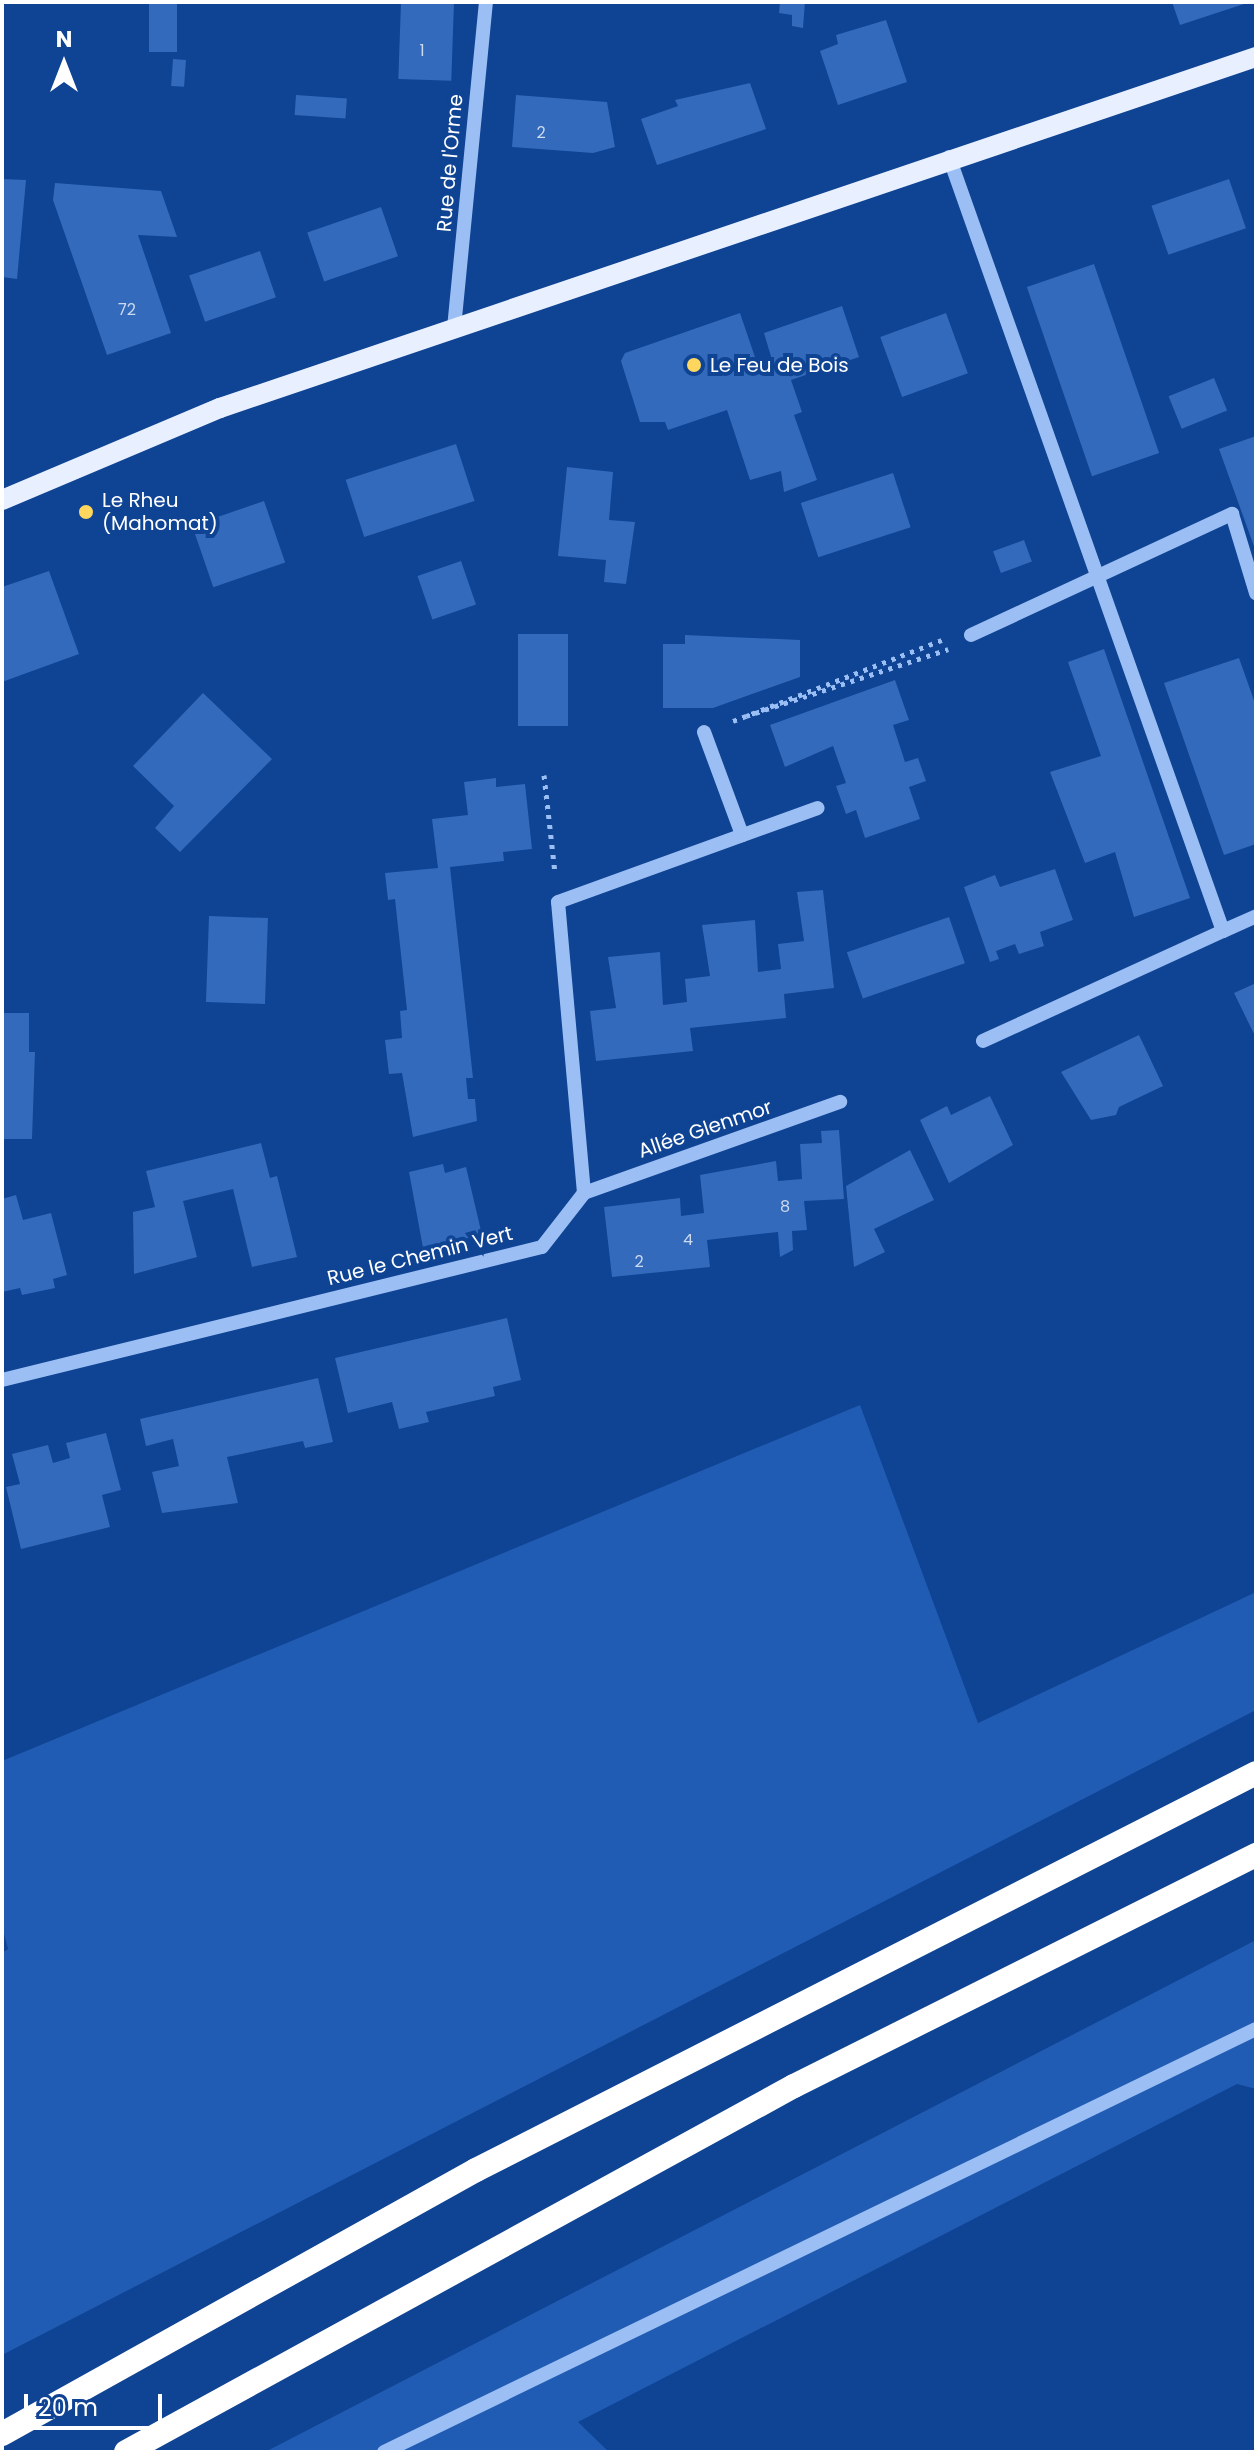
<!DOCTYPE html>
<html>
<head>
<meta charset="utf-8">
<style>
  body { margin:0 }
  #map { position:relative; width:1258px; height:2454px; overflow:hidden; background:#0f4393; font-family:Poppins,sans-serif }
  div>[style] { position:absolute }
  .green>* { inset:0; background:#205cb3 }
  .building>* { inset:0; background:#336abb; transform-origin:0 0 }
  .path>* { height:5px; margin-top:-2.5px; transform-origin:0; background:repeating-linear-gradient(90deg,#9bbff4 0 4px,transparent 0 10px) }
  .minor>* { height:14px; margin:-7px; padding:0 7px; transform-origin:7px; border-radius:7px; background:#9bbff4 }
  .major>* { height:20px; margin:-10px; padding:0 10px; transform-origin:10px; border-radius:10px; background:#e8f0ff }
  .highway>* { height:24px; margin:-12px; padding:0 12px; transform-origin:12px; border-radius:12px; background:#fff }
  .dots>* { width:22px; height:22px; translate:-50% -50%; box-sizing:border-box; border:4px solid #0f4393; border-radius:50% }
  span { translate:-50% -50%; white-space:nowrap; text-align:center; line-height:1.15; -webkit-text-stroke:8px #0f4393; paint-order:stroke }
  .number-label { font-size:16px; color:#ccdaee }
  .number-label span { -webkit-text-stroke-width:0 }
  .street-label { font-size:20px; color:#fff }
  .poi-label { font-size:20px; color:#fff }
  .left { translate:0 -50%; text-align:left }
  .frame { position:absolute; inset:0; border:4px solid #fff; pointer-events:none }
  .north { position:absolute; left:24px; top:24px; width:80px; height:80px; -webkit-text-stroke:6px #0f4393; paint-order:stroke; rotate:0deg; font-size:22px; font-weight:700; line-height:32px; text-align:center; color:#fff }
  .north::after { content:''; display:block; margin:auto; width:28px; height:36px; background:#fff; clip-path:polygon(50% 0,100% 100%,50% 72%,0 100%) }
  .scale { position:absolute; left:24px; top:2394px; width:138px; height:36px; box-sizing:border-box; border:4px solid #fff; border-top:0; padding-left:10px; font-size:24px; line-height:28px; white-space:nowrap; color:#fff; -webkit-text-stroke:6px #0f4393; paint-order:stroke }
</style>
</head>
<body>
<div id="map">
  <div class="green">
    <i style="clip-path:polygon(860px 1405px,978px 1723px,1256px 1592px,1256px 1710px,2px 2355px,2px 1953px,8px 1949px,2px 1926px,2px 1761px)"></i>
    <i style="clip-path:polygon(1256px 1940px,1256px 2089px,1237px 2084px,578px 2422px,609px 2452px,265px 2452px)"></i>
  </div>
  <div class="building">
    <i style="left:149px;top:2px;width:28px;height:50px"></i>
    <i style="left:401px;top:2px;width:53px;height:77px;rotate:2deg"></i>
    <i style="clip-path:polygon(780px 2px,805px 2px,803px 28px,792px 26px,792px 15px,779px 13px)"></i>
    <i style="clip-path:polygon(1172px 2px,1247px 2px,1247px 3px,1180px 25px)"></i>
    <i style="clip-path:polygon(886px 20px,907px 82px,838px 105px,820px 51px,838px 44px,836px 35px)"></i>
    <i style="left:173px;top:59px;width:13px;height:27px;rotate:4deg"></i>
    <i style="clip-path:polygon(750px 83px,766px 129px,657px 165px,641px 119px,678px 106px,675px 100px)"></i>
    <i style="left:296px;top:95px;width:51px;height:20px;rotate:4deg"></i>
    <i style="clip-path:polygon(516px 95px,607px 102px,615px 147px,593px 153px,512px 147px)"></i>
    <i style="clip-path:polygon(2px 179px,26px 180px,17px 279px,2px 277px)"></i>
    <i style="left:1229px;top:179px;width:52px;height:82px;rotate:71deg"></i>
    <i style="clip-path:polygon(55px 183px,161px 191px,177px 237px,138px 235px,171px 333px,107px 355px,53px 200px)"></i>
    <i style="left:381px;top:207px;width:52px;height:78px;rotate:71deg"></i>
    <i style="left:260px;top:251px;width:49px;height:75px;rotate:71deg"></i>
    <i style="left:1094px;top:264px;width:200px;height:71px;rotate:71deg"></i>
    <i style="clip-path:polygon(842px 306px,859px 357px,791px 380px,802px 412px,794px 415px,817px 480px,784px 492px,781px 471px,750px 480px,727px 410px,668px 430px,665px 422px,640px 422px,621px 361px,625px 353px,740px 313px,758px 366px,772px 360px,764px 333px)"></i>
    <i style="left:946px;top:313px;width:64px;height:70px;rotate:70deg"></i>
    <i style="left:1214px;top:378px;width:35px;height:49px;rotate:68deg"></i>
    <i style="clip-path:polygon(1256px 436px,1256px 552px,1219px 449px)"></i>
    <i style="left:456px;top:444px;width:60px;height:116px;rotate:72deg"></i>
    <i style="clip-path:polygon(567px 467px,613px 472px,609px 520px,635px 522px,626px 584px,604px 582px,606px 560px,558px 556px)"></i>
    <i style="left:893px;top:473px;width:57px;height:97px;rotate:72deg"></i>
    <i style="left:264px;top:501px;width:65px;height:76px;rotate:71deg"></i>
    <i style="left:1024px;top:540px;width:23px;height:33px;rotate:70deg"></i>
    <i style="left:461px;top:561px;width:46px;height:46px;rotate:71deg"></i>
    <i style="clip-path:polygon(49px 571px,79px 654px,2px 682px,2px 587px)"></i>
    <i style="left:518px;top:634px;width:50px;height:92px"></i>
    <i style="clip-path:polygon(685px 635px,800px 640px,800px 677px,713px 708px,663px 708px,663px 644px,685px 644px)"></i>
    <i style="clip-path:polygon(1104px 649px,1190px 898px,1134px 917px,1115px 852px,1085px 863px,1050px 772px,1101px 756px,1068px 662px)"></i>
    <i style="clip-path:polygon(1239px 658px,1256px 706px,1256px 844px,1224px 855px,1164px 683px)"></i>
    <i style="clip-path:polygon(895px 680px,909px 720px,893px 725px,905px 762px,918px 758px,926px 781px,909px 787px,920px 819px,865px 838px,856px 810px,846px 814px,836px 786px,846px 783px,833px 746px,785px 767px,770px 725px)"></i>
    <i style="clip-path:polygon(203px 693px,272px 759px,180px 852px,155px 828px,174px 806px,133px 766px)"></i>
    <i style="clip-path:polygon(496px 778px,496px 787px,525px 784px,532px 849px,503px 852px,504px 861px,450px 867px,473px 1078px,466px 1078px,468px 1099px,475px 1099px,477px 1121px,413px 1137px,402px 1073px,389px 1074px,385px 1040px,402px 1038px,400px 1011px,407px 1010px,395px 899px,388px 900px,385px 873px,438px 868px,432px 819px,468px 815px,464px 782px)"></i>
    <i style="clip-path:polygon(1055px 869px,1073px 920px,1040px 932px,1044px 946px,1019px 954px,1015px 944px,996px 951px,999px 959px,990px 962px,964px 887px,995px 875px,1000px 887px)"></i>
    <i style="clip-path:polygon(823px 890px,834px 988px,784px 994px,786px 1018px,690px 1028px,693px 1051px,596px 1061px,590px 1011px,616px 1008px,608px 957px,660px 952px,663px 1005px,687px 1002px,685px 979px,710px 976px,702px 925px,755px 920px,758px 972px,781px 969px,778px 944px,804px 941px,797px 892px)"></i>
    <i style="left:209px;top:916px;width:59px;height:86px;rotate:2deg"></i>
    <i style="left:949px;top:917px;width:49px;height:108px;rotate:71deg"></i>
    <i style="clip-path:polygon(1256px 983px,1256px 1038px,1234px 993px)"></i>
    <i style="clip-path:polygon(2px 1013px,29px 1013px,29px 1052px,35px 1052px,32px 1139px,2px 1139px)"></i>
    <i style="clip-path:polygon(1139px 1035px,1163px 1086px,1119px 1107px,1116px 1115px,1091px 1120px,1061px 1072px)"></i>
    <i style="clip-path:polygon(990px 1096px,1013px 1145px,949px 1183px,920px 1120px,947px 1106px,951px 1115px)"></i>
    <i style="clip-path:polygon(839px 1130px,844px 1199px,804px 1201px,807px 1230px,792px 1231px,793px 1250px,780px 1257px,778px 1232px,707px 1240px,710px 1267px,612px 1277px,604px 1207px,680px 1198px,681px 1216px,704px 1213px,700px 1175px,776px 1161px,778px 1181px,802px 1179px,800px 1144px,822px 1143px,821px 1131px)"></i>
    <i style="clip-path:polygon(261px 1143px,270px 1178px,277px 1176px,297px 1257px,252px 1267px,233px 1189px,183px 1201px,197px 1257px,134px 1274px,133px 1212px,155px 1207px,146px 1171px)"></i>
    <i style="clip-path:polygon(910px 1150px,934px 1200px,874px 1229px,885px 1252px,854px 1267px,846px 1186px)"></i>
    <i style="clip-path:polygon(443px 1164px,445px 1173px,466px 1167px,482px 1235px,423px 1248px,409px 1172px)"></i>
    <i style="clip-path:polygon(16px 1195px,23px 1220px,51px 1213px,67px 1275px,53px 1279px,55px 1288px,22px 1295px,20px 1288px,2px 1292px,2px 1199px)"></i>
    <i style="clip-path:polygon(507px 1318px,521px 1380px,493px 1387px,495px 1396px,426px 1412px,429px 1422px,399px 1429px,392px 1402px,348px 1413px,335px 1358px)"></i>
    <i style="clip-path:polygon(318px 1378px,333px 1442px,305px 1448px,303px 1441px,227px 1457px,238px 1503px,162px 1513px,152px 1472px,179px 1466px,173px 1439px,146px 1446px,140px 1419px)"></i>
    <i style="clip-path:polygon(106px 1433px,121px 1490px,102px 1495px,110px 1527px,21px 1549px,6px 1487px,20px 1484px,12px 1454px,48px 1445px,53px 1463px,70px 1458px,66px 1443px)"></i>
  </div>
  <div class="path">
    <i style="left:746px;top:716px;width:213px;rotate:-18.3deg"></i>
    <i style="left:733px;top:721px;width:224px;rotate:-21.2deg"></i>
    <i style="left:544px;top:775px;width:99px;rotate:83.6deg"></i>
  </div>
  <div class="minor">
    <i style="left:949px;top:157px;width:821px;rotate:70.51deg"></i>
    <i style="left:1223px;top:931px;width:264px;rotate:155.4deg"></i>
    <i style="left:454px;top:328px;width:328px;rotate:-84.4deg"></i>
    <i style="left:971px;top:635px;width:288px;rotate:-24.9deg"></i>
    <i style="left:1232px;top:514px;width:83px;rotate:73.1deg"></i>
    <i style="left:704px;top:732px;width:110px;rotate:69.7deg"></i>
    <i style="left:1223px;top:931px;width:36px;rotate:-24deg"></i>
    <i style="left:584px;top:1193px;width:272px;rotate:-19.6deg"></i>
    <i style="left:2px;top:1380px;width:556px;rotate:-13.84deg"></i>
    <i style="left:542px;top:1247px;width:68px;rotate:-52.1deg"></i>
    <i style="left:584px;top:1193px;width:292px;rotate:-95.1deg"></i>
    <i style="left:558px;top:902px;width:276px;rotate:-19.9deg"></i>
    <i style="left:384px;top:2452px;width:969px;rotate:-25.88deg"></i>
  </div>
  <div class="major">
    <i style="left:2px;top:500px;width:237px;rotate:-22.9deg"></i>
    <i style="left:220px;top:408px;width:1094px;rotate:-18.72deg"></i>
  </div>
  <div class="highway">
    <i style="left:2px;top:2434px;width:543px;rotate:-29.12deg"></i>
    <i style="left:476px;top:2170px;width:875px;rotate:-26.97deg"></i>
    <i style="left:126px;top:2452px;width:762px;rotate:-28.72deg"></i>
    <i style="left:794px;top:2086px;width:517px;rotate:-26.57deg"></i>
  </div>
  <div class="dots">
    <i style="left:694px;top:365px;background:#ffd75e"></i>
    <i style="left:86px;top:512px;background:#ffd75e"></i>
  </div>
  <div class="number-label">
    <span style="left:422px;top:51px">1</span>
    <span style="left:541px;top:133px">2</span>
    <span style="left:127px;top:310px">72</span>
    <span style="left:785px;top:1207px">8</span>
    <span style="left:688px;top:1240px">4</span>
    <span style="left:639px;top:1262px">2</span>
  </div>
  <div class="street-label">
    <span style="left:450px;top:163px;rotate:-85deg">Rue de l'Orme</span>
    <span style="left:705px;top:1129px;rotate:-19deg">Allée Glenmor</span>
    <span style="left:420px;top:1256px;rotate:-14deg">Rue le Chemin Vert</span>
  </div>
  <div class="poi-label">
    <span class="left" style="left:710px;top:365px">Le Feu de Bois</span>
    <span class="left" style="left:102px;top:512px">Le Rheu<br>(Mahomat)</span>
  </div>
  <div class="frame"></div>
  <div class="north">N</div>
  <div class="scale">20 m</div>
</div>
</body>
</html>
